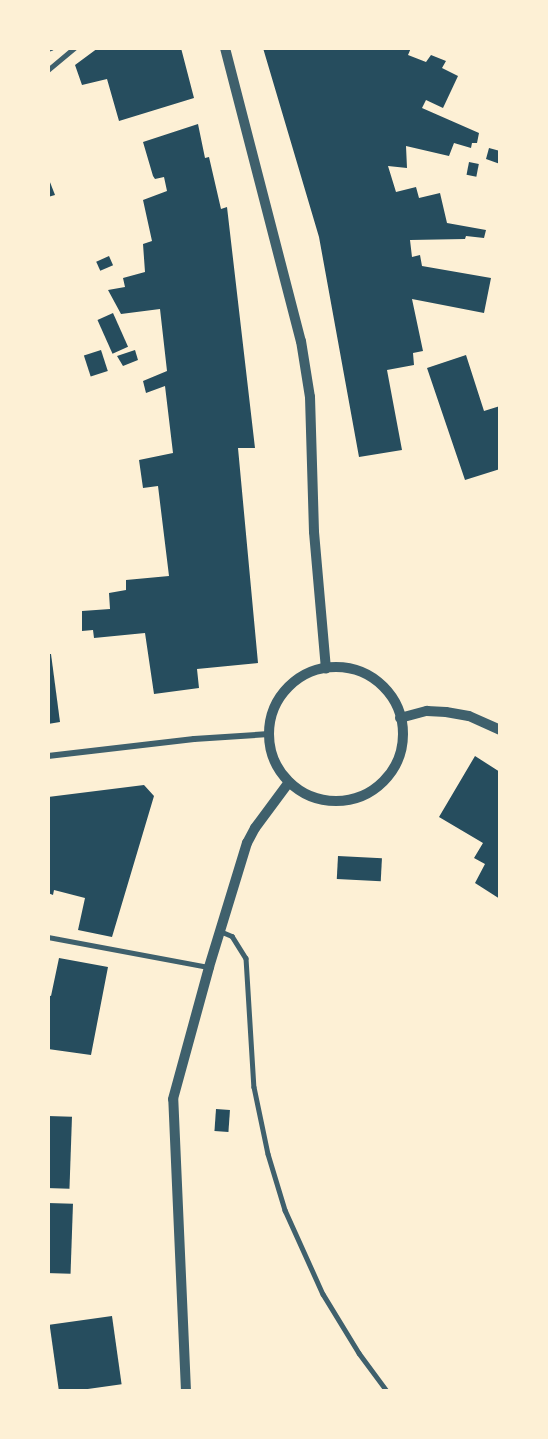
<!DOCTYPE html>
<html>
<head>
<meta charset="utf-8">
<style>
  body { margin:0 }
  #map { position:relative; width:548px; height:1439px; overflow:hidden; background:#fdf0d5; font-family:"Fira Sans",sans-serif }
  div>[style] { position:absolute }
  .building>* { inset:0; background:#264d5e; transform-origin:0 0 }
  .service>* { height:4.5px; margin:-2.25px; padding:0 2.25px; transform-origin:2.25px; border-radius:2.25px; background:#3f606c }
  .minor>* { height:6px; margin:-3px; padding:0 3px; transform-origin:3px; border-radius:3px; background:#3f606c }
  .tertiary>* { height:10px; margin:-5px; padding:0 5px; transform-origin:5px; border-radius:5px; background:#3f606c }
  .tertiary>.ring { margin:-5px; padding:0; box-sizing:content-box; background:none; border:10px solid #3f606c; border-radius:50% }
  span { translate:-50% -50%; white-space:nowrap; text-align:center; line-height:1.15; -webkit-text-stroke:4.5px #fdf0d5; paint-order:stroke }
  .frame { position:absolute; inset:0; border:50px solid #fdf0d5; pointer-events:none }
</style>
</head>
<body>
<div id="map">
  <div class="building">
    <i style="clip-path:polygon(98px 48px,181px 48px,194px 98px,119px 121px,107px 79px,82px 85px,75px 65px)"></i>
    <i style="clip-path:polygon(263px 48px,411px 48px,408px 55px,426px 62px,431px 55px,446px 61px,442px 68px,458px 76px,443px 108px,426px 100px,422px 108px,479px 133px,477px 143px,472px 143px,471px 148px,454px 143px,449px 156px,406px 146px,407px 168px,388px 166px,396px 192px,416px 187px,419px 198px,440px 193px,447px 223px,486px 230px,484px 238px,466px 236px,465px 239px,410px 240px,412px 257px,420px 255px,422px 266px,491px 278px,484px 313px,412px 299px,423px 351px,413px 353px,414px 365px,387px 370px,402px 450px,359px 457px,319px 237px)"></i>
    <i style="clip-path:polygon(198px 124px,205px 158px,209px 157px,221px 209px,227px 207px,255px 448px,238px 448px,258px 663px,197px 669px,199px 688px,154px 694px,145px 633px,94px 638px,93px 630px,82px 631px,82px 611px,110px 609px,109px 593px,126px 590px,126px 580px,169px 576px,158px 486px,143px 488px,139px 460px,173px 453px,165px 386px,146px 393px,143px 381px,167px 371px,160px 309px,121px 314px,108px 290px,125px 287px,123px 278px,145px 272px,143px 244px,152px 241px,143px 200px,167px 191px,164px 177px,155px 179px,153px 176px,143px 142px)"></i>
    <i style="clip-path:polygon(489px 148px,500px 151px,500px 164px,486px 159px)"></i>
    <i style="left:469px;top:162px;width:10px;height:13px;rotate:11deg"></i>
    <i style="clip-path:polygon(48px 177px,55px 195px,48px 197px)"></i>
    <i style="left:109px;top:256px;width:10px;height:14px;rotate:66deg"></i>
    <i style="left:113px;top:313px;width:37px;height:17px;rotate:66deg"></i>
    <i style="left:101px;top:350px;width:22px;height:18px;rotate:72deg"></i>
    <i style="clip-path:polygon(135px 350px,138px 360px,123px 366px,117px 356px)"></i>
    <i style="clip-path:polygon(466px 355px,484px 411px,500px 406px,500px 469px,465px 480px,427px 368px)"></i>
    <i style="clip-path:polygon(48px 654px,51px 654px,60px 722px,48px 724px)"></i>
    <i style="clip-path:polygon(475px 756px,500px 772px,500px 899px,475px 883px,485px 864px,474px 858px,483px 843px,439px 817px)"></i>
    <i style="clip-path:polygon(144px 785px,154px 796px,112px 937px,78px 930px,85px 898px,54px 890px,53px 895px,48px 893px,48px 797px)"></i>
    <i style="left:338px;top:856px;width:44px;height:23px;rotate:3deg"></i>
    <i style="clip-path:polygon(59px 958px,108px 967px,91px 1055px,48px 1049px,48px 995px,51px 996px)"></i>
    <i style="left:216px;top:1109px;width:14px;height:22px;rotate:4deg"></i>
    <i style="left:48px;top:1116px;width:24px;height:72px;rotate:2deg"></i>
    <i style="left:48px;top:1203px;width:25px;height:70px;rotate:2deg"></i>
    <i style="left:112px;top:1316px;width:69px;height:63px;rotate:82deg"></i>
  </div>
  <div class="service">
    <i style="left:48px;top:49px;width:3px;rotate:-18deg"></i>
    <i style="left:48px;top:70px;width:34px;rotate:-40deg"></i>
    <i style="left:220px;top:931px;width:13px;rotate:23deg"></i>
    <i style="left:232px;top:936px;width:26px;rotate:58deg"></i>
    <i style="left:246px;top:958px;width:129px;rotate:86.5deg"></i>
    <i style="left:254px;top:1087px;width:68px;rotate:78.2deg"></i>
    <i style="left:268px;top:1154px;width:59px;rotate:73.1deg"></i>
    <i style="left:285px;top:1210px;width:92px;rotate:65.7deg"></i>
    <i style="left:323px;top:1294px;width:69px;rotate:58.6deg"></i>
    <i style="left:359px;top:1353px;width:47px;rotate:53.6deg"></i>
    <i style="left:48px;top:937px;width:164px;rotate:10.6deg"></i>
  </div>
  <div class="minor">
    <i style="left:48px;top:756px;width:147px;rotate:-6.6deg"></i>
    <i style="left:194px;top:739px;width:75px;rotate:-3.8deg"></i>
  </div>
  <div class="tertiary">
    <i style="left:225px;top:48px;width:303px;rotate:75.5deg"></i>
    <i style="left:301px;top:341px;width:57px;rotate:80.9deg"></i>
    <i style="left:310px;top:397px;width:135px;rotate:88.3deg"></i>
    <i style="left:314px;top:532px;width:137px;rotate:85deg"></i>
    <i class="ring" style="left:269px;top:667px;width:124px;height:124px"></i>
    <i style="left:400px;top:718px;width:28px;rotate:-15deg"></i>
    <i style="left:427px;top:711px;width:19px;rotate:3deg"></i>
    <i style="left:446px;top:712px;width:23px;rotate:10deg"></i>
    <i style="left:469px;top:716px;width:34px;rotate:24deg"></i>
    <i style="left:186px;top:1391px;width:292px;rotate:-92.5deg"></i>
    <i style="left:173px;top:1099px;width:137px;rotate:-74.7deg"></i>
    <i style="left:209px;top:967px;width:130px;rotate:-73deg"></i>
    <i style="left:247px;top:843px;width:17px;rotate:-62deg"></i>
    <i style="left:255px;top:828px;width:57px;rotate:-53.5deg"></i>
  </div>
  <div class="frame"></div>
</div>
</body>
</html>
